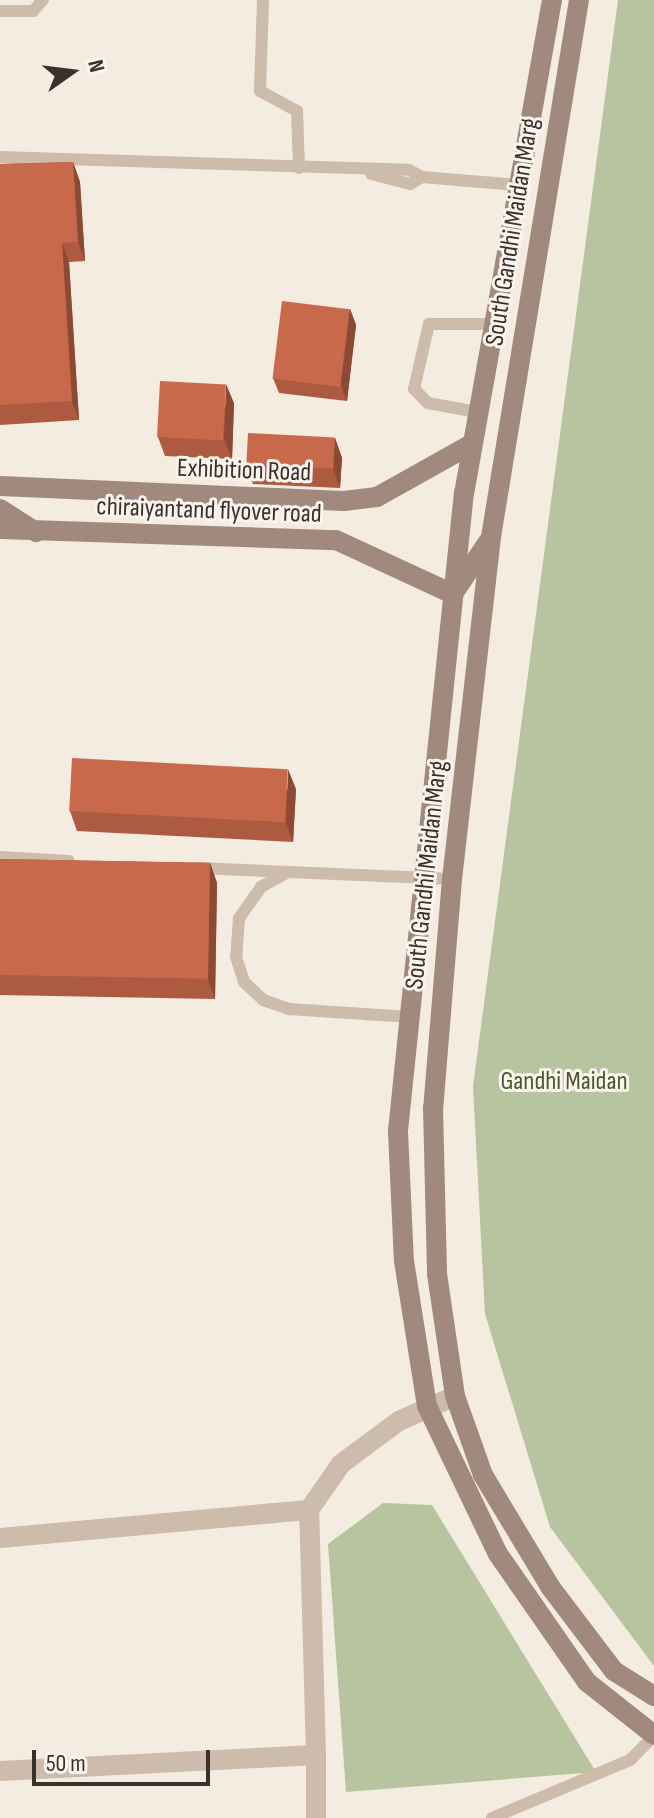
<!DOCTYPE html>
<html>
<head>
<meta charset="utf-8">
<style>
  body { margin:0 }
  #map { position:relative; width:654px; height:1818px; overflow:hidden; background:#f4ebe1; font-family:"Sofia Sans Condensed",sans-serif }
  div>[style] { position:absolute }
  .green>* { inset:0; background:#b8c4a0 }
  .lane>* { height:12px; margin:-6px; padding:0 6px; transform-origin:6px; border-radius:6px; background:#cdbbac }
  .street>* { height:20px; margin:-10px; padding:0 10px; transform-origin:10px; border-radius:10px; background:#cdbbac }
  .secondary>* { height:20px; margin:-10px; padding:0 10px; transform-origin:10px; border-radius:10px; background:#a18a7d }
  .wall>* { inset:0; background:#ac5a40 }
  .shaded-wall>* { inset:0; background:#8c4a34 }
  .building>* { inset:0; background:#c8694b; transform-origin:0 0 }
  span { translate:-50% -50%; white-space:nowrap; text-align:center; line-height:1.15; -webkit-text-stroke:6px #fbf5ee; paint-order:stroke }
  .street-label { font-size:26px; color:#3b302b }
  .park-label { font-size:26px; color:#4a5a2e }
  .north { position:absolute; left:32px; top:32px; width:80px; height:80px; -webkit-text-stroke:6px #fbf5ee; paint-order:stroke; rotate:76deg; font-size:22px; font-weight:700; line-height:32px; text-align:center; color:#3b302b }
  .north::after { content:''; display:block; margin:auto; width:28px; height:36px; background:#3b302b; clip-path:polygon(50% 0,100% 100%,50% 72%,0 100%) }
  .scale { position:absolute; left:32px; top:1750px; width:178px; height:36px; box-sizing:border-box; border:4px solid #3b302b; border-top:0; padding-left:10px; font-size:24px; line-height:28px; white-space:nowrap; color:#3b302b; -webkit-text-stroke:6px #fbf5ee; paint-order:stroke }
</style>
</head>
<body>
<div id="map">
  <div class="green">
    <i style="clip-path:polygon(618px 0,654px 0,654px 1666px,550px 1527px,485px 1314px,473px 1086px)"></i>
    <i style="clip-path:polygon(383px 1503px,432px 1505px,596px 1772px,346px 1792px,328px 1544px)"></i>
  </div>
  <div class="lane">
    <i style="left:263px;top:0;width:91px;rotate:91.9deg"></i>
    <i style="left:260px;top:91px;width:42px;rotate:28.4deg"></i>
    <i style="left:297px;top:111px;width:57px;rotate:88deg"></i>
    <i style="left:0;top:11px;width:33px"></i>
    <i style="left:33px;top:11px;width:15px;rotate:-48deg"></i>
    <i style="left:0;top:157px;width:409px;rotate:1.8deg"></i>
    <i style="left:409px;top:170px;width:15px;rotate:28deg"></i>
    <i style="left:422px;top:177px;width:14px;rotate:150deg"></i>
    <i style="left:410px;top:184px;width:40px;rotate:-165.6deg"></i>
    <i style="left:422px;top:177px;width:95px;rotate:4.8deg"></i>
    <i style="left:477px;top:412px;width:50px;rotate:-169.6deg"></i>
    <i style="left:428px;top:403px;width:20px;rotate:-135deg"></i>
    <i style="left:414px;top:389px;width:67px;rotate:-77deg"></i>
    <i style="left:429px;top:324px;width:61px"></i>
    <i style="left:0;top:857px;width:69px;rotate:3.3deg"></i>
    <i style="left:199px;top:868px;width:253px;rotate:2.5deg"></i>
    <i style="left:288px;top:872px;width:31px;rotate:151deg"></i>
    <i style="left:261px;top:887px;width:38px;rotate:125deg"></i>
    <i style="left:239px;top:918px;width:39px;rotate:94deg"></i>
    <i style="left:236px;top:957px;width:26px;rotate:72deg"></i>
    <i style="left:244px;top:982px;width:26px;rotate:43deg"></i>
    <i style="left:263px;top:1000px;width:28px;rotate:19deg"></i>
    <i style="left:289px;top:1009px;width:121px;rotate:3.8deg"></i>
    <i style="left:492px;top:1818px;width:150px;rotate:-22.8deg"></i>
    <i style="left:630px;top:1760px;width:34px;rotate:-45deg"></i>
  </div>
  <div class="street">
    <i style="left:0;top:1538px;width:310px;rotate:-5.2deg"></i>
    <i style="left:316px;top:1755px;width:245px;rotate:-91.6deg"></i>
    <i style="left:309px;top:1510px;width:56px;rotate:-55.2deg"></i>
    <i style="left:341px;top:1464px;width:72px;rotate:-36.6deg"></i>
    <i style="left:399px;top:1421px;width:61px;rotate:-24.1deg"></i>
    <i style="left:0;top:1771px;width:316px;rotate:-2.9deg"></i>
    <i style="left:316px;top:1755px;width:63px;rotate:90deg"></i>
  </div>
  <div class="secondary">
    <i style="left:552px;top:0;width:500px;rotate:100.1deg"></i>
    <i style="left:464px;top:492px;width:642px;rotate:95.9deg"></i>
    <i style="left:398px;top:1131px;width:130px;rotate:87.4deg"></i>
    <i style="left:404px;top:1261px;width:147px;rotate:81deg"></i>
    <i style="left:427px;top:1406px;width:164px;rotate:64.4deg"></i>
    <i style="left:498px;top:1554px;width:156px;rotate:55.2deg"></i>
    <i style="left:587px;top:1682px;width:85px;rotate:38.3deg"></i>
    <i style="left:579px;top:0;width:544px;rotate:99.31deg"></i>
    <i style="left:491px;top:537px;width:344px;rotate:96.5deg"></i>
    <i style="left:452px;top:879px;width:230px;rotate:94.7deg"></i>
    <i style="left:433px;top:1108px;width:166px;rotate:88.6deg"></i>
    <i style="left:437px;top:1274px;width:123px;rotate:81.6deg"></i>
    <i style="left:455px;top:1396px;width:84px;rotate:70.5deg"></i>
    <i style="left:483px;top:1475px;width:132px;rotate:59deg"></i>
    <i style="left:551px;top:1588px;width:104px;rotate:52.8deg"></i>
    <i style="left:614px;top:1671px;width:47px;rotate:32deg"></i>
    <i style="left:0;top:486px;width:344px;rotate:2.5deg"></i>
    <i style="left:344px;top:501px;width:33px;rotate:-7deg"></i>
    <i style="left:377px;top:497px;width:109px;rotate:-29.2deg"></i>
    <i style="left:0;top:509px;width:43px;rotate:32.6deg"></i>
    <i style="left:0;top:529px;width:336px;rotate:1.9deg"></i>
    <i style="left:336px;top:540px;width:129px;rotate:24.8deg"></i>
    <i style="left:453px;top:594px;width:63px;rotate:-56.1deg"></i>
  </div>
  <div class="wall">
    <i style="clip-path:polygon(73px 162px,80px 182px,85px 261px,69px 262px,79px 420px,0 425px,0 164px)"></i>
    <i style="clip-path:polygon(350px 309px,356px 325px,347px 401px,279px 393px,273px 378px)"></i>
    <i style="clip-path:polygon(234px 403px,232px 459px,165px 456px,158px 437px)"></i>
    <i style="clip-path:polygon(335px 438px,342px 458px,340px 488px,253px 484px,246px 464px)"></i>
    <i style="clip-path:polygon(296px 789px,293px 842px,77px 831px,70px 811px)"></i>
    <i style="clip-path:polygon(0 859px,210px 863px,217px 883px,215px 999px,0 995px)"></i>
  </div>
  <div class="shaded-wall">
    <i style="clip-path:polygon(73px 162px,80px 182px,85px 261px,78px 242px)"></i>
    <i style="clip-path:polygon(62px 243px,69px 262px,79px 420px,72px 401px)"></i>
    <i style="clip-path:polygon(350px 309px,356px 325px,347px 401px,341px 386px)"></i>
    <i style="clip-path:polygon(226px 384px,234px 403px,232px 459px,224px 439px)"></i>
    <i style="clip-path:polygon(335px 438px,342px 458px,340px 488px,333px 468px)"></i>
    <i style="clip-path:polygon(288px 769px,296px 789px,293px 842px,286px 823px)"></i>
    <i style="clip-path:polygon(210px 863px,217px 883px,215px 999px,208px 980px)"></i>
  </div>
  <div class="building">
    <i style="clip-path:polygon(73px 162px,78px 242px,62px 243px,72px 401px,0 405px,0 164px)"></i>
    <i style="left:282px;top:301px;width:68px;height:78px;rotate:7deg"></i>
    <i style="left:160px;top:381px;width:66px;height:56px;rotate:3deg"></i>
    <i style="left:248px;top:433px;width:87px;height:31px;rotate:3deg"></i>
    <i style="left:72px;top:758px;width:216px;height:53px;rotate:3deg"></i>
    <i style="left:0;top:859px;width:210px;height:116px;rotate:1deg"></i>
  </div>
  <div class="street-label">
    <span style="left:513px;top:232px;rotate:-81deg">South Gandhi Maidan Marg</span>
    <span style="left:244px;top:471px;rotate:2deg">Exhibition Road</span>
    <span style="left:209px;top:511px;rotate:2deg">chiraiyantand flyover road</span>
    <span style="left:427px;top:875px;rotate:-84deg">South Gandhi Maidan Marg</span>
  </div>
  <div class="park-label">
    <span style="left:564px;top:1082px">Gandhi Maidan</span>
  </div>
  <div class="north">N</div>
  <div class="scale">50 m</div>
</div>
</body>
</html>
